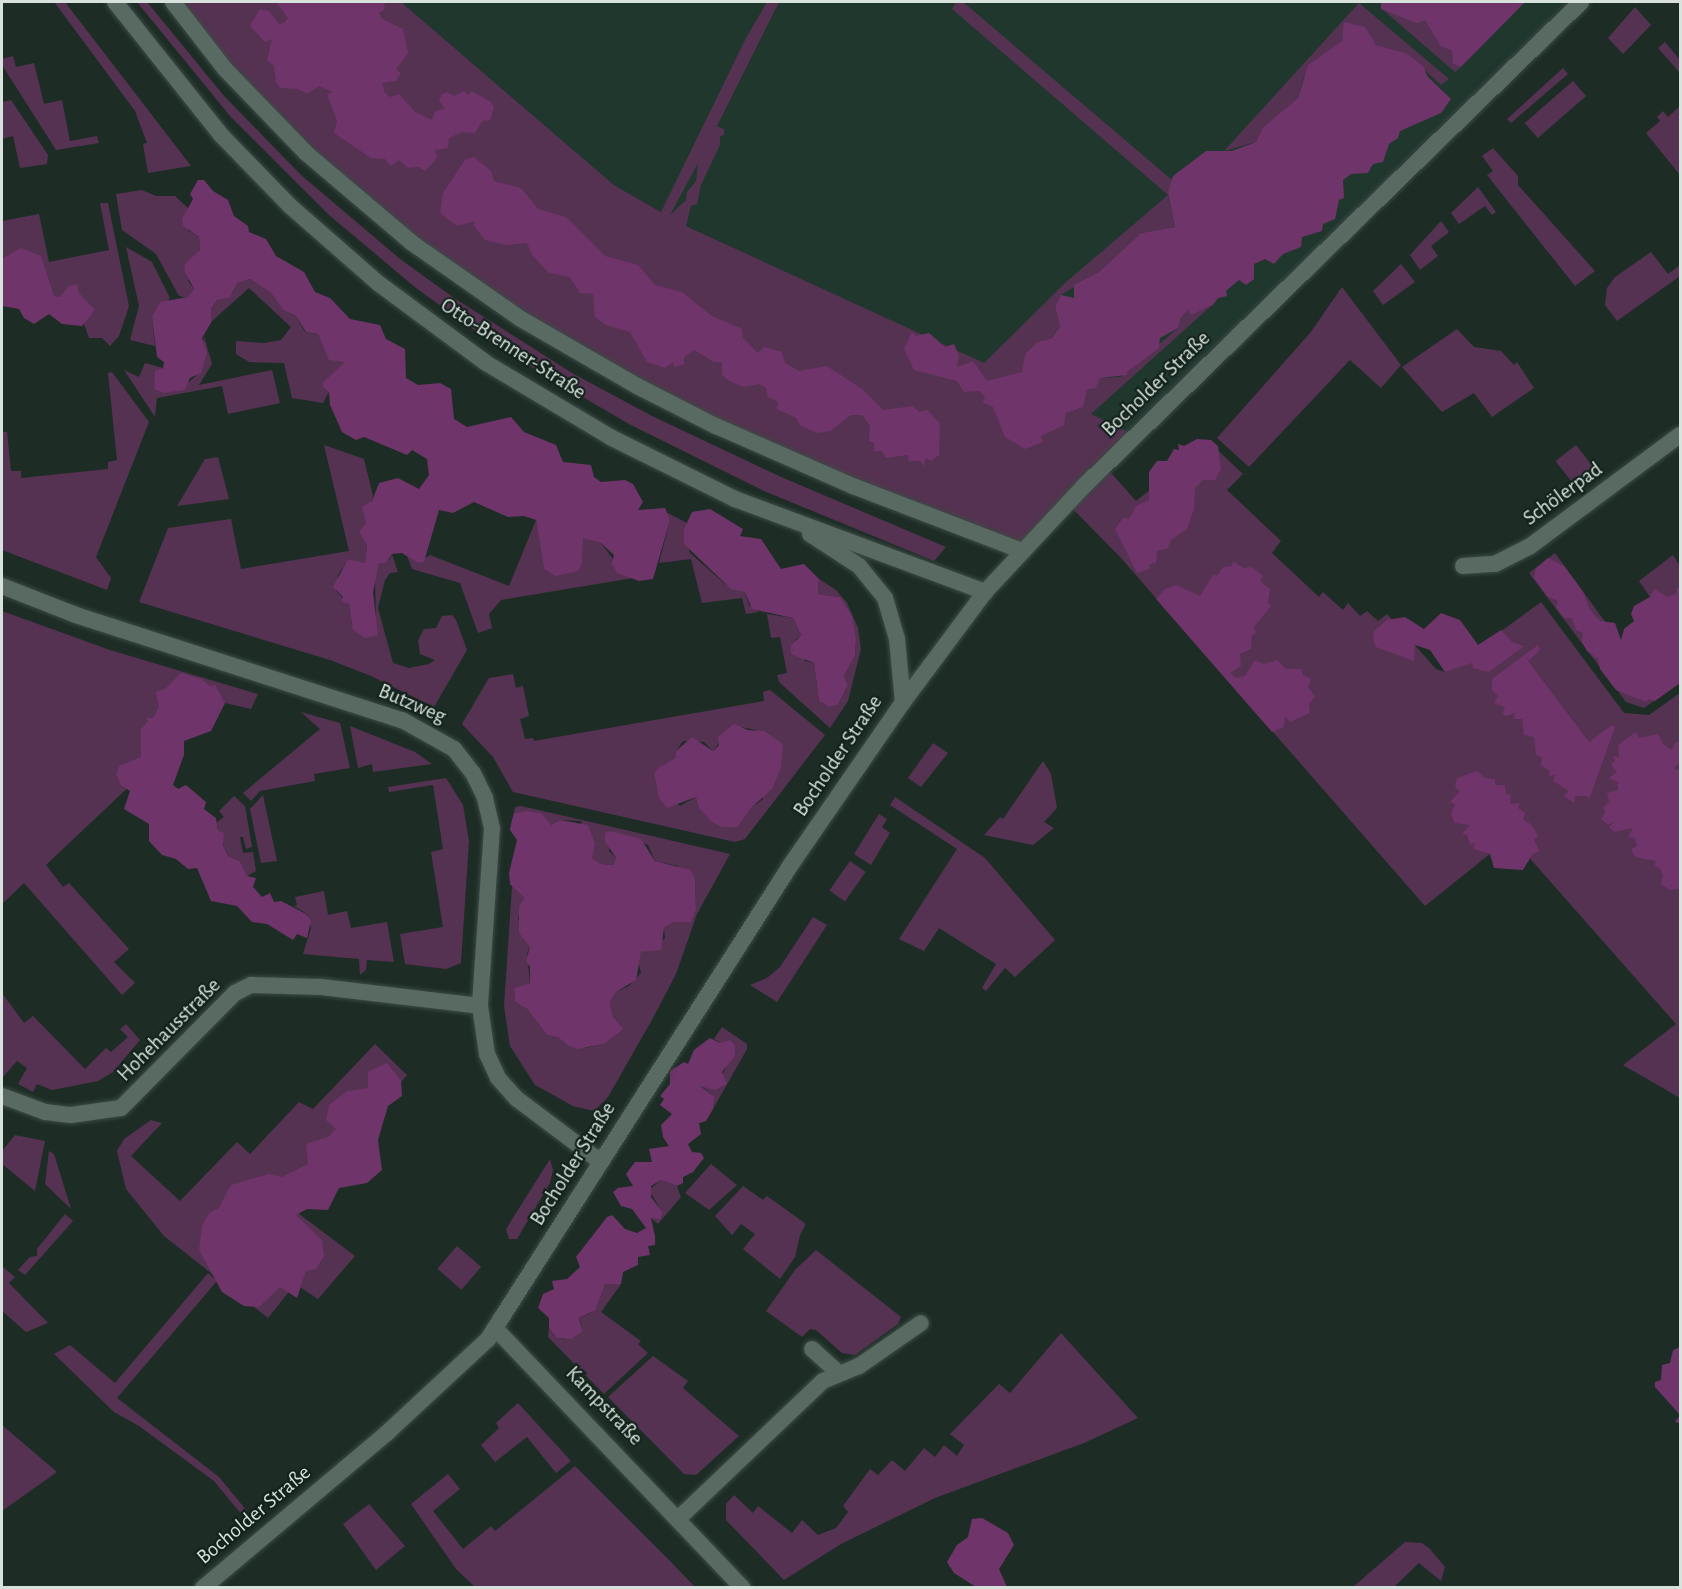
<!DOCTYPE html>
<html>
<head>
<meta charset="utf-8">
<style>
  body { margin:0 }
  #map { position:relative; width:1682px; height:1589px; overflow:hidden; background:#1d2d26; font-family:"Alegreya Sans",sans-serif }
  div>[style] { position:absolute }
  .built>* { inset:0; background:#20372e }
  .green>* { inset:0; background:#553251; transform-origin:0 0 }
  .forest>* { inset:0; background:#6f3469 }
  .roads { filter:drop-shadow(0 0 2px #3d4a45) drop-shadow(0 0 2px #3d4a45) }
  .minor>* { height:16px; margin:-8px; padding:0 8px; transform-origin:8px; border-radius:8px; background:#586a61 }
  .tertiary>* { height:16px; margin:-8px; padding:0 8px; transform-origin:8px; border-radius:8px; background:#586a61 }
  .secondary>* { height:16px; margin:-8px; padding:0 8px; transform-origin:8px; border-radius:8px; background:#586a61 }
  span { translate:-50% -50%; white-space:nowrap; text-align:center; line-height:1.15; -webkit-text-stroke:4.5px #13231c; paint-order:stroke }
  .street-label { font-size:21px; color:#d8e2dd }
  .frame { position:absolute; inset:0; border:3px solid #d8e2dd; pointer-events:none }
</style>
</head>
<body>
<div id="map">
  <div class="built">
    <i style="clip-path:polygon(401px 2px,1581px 2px,1136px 436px,687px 226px,614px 185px)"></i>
  </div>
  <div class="green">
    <i style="clip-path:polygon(65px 2px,168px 136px,191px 166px,148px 173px,143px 144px,147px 143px,135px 111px,55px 3px)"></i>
    <i style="clip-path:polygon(137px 2px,147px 2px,224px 96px,301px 175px,400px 259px,454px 298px,572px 373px,652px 416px,781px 477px,946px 547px,934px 561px,764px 491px,629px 424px,502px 350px,416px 288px,329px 215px,230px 116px)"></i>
    <i style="clip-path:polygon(evenodd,173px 2px,401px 2px,614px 185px,661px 212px,746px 38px,767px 2px,779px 2px,717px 126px,724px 129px,724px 135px,720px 136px,720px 145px,701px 185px,697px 204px,691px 206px,686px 226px,984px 363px,1065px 283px,1168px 195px,952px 9px,956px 2px,963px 2px,1172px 180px,1168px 195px,1175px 227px,1141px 233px,1099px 272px,1061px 295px,1055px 306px,1060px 327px,1052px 338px,1037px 342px,1025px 354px,1023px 372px,1011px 376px,1080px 409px,1087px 390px,1094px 389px,1100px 378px,1121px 377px,1178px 328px,1181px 318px,1190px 308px,1210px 307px,1091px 414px,1136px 436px,1105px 466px,1136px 501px,1210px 443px,1243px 474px,1227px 490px,1281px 541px,1272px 553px,1319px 597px,1323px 592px,1343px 610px,1348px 603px,1360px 616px,1367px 611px,1378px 621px,1387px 614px,1436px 669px,1445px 672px,1541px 602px,1624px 713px,1649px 715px,1680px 693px,1680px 1098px,1623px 1065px,1676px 1024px,1511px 837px,1425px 906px,1121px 558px,1068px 504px,1022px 551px,853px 486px,521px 319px,306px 153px,173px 2px,698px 163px,696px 181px,687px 192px,686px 200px,670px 215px,698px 163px)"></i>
    <i style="clip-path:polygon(1359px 3px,1449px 79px,1441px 85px,1406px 53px,1376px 45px,1345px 22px,1342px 41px,1304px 76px,1298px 98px,1263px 127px,1256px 142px,1224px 151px)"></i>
    <i style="clip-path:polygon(1635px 7px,1651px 25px,1623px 54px,1608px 38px)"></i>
    <i style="clip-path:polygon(1382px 9px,1406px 19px,1425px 20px,1440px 46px,1452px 51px,1453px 64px,1461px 67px,1455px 72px)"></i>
    <i style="clip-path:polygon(1665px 42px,1680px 60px,1680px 73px,1658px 48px)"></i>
    <i style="clip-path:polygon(13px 56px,16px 67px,34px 63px,44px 104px,62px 100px,70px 141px,97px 136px,99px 143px,56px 150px,2px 65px,2px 59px)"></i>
    <i style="clip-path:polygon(1563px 68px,1568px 74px,1511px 123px,1507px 119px)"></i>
    <i style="left:1573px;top:81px;width:20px;height:64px;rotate:49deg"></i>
    <i style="clip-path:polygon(11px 100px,48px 155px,47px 164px,20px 168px,13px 136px,2px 139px,2px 102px)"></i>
    <i style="clip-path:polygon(1680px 106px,1679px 121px,1680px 175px,1646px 133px,1660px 121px,1657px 117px,1663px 111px,1668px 117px)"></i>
    <i style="clip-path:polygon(1493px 148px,1518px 176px,1518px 185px,1595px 271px,1575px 286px,1487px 175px,1493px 171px,1482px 156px)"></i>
    <i style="clip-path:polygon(1478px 187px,1496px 212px,1492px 215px,1485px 206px,1459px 224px,1451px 213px)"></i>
    <i style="clip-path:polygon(142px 190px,156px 196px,175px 196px,190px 210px,182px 219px,189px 231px,199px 237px,200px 249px,188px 281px,194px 289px,188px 298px,179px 296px,156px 254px,122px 230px,116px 194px)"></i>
    <i style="clip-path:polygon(100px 203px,108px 203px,129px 306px,119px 336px,110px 346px,102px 338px,89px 338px,83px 321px,2px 279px,2px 221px,39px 214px,49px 262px,109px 250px)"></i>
    <i style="clip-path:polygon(1441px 221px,1449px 232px,1431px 246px,1438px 256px,1420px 270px,1410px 255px)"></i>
    <i style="clip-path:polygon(126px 247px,152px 262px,170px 298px,152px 317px,155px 346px,130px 340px,139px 306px)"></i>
    <i style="clip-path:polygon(1651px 252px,1668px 274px,1680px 265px,1680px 276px,1617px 321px,1605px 305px,1607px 288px,1615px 277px)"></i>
    <i style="clip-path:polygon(1401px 264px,1415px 282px,1383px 305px,1373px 291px)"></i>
    <i style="clip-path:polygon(250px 279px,271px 293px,283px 310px,296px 316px,305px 332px,318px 334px,329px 353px,347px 361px,323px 382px,329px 392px,323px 403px,292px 398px,284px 363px,249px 362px,236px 354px,236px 341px,264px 343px,281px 340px,291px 327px,249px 288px,212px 321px,211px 309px,217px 300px,233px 292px,236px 283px)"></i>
    <i style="clip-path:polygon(1342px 287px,1401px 365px,1381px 388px,1350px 360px,1249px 467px,1217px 438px,1310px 333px)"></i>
    <i style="clip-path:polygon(1457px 329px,1474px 347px,1501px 351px,1514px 365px,1517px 362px,1534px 388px,1492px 417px,1474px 393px,1442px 412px,1402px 367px)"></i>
    <i style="clip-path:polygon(204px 336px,212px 364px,199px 385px,272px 370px,280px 403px,228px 414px,222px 386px,157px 398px,155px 417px,124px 370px,139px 377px,145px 363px,163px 368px,155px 372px,188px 383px,198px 374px)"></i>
    <i style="clip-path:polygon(112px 372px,149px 422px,96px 557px,111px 578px,107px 590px,2px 550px,2px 432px,7px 432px,11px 471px,21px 471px,21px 478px,108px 469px,108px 462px,117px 460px,108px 373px)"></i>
    <i style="clip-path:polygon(324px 445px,364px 459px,373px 496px,366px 524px,359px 532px,367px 546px,365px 563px,348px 560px,338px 575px,336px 591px,349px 604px,352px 623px,376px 618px,375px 580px,379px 562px,389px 560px,392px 554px,398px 572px,390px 573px,385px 580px,378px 608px,393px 663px,409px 668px,429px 664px,435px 660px,420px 654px,418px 640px,424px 629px,436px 628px,442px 616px,452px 615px,456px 620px,467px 650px,434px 707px,371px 676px,330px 660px,139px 602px,168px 528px,231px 519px,241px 569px,349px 551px)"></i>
    <i style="left:1576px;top:445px;width:33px;height:26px;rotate:52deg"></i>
    <i style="clip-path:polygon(218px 457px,229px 499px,177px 506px,205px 459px)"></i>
    <i style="clip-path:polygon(666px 512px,687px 523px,684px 529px,690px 553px,725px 584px,745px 592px,749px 605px,759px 612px,746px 614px,742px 598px,702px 603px,691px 559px,659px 563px,670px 520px)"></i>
    <i style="clip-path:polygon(536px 520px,544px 568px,583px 537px,601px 543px,625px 575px,633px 578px,501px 600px,489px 614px,492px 628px,478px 633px,460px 583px,412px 569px,407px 556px,418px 563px,430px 555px,509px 586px)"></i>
    <i style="clip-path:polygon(1555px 553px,1625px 649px,1643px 602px,1650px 597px,1639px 581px,1673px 555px,1680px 566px,1680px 683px,1644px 708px,1626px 702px,1529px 573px)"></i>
    <i style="clip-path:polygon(819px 579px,836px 590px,847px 603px,858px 628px,861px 649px,848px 701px,830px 728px,779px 682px,777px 675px,787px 673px,780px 637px,771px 638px,767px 614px,793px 618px,801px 635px,795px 640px,805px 661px,814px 663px,819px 701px,829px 707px,838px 705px,848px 685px,844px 676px,855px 656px,856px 640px,840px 597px,818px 594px)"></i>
    <i style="clip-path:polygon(2px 611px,110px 650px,258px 694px,251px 709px,225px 703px,217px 691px,211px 709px,46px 865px,63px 887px,69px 883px,129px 949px,114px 962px,135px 983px,122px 995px,24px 883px,2px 904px)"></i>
    <i style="clip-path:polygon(evenodd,513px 674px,516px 688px,523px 686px,529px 716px,520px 719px,525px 739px,533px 738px,534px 741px,764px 701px,763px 692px,770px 690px,825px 735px,745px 839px,735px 842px,513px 792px,493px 757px,462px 724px,489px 678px,513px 674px,741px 727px,756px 730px,763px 799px,751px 808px,738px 827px,722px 827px,696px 797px,680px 806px,657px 787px,654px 774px,677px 758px,676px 751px,683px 741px,704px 742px,713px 751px,729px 729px,741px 727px)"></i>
    <i style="clip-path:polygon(301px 712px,340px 723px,350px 768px,314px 774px,315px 781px,260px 791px,251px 801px,243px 793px,320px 729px)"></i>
    <i style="clip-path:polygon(350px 726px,415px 752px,432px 764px,373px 772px,372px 764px,358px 768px)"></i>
    <i style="clip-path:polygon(933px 743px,948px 753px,921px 787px,908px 778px)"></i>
    <i style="clip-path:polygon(1043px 761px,1051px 774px,1057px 808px,1044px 822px,1054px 828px,1033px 845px,984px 835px,1000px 817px,1003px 819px)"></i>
    <i style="clip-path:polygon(446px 778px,463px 805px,469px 841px,461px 963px,446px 969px,405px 964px,400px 934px,443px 927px,431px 852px,443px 849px,433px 785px,389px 792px,388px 787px)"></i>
    <i style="clip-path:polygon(263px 795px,277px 861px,261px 863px,250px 809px)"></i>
    <i style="clip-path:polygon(234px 796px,245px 806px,252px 847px,246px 849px,243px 837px,240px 837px,243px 853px,253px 852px,256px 871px,247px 876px,240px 861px,228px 856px,218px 832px,217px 822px,224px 817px,219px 811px)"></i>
    <i style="clip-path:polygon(895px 797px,985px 858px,1055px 940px,1015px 977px,1005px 968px,986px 991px,982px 988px,996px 964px,939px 928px,924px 951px,899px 939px,957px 849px,890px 805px)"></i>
    <i style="clip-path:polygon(521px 806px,730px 854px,697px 914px,676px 974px,653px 1018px,608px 1097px,594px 1111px,573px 1106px,535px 1085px,510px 1046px,504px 1006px,512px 886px,524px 898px,518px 919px,530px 947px,527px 954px,530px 983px,514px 988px,515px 1002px,527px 1009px,547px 1035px,559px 1038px,568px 1046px,586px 1048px,604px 1044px,624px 1029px,613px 1017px,610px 1002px,616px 992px,629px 986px,641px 973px,638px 961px,641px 952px,651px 950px,665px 938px,664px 928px,696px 909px,695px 879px,678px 866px,655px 861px,648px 845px,611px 831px,609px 851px,616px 858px,613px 865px,601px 864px,592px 858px,581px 821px,560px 820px,551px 825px,524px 811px,514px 813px,515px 807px)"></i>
    <i style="clip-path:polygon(879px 814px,887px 819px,882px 827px,890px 833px,871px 865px,854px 854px)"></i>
    <i style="left:850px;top:861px;width:19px;height:36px;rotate:35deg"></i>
    <i style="clip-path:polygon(324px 891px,328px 915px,347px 911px,351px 928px,387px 922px,394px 962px,367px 960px,366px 970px,360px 975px,359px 959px,303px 954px,311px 928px,307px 914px,294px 906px,297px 905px,295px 897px)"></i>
    <i style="clip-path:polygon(813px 917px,827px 925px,777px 1002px,750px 985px,767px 978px,780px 967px)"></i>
    <i style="clip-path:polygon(2px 993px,24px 1023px,33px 1016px,85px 1069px,106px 1048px,111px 1052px,128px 1037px,120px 1029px,126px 1024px,140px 1040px,113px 1072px,98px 1081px,52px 1090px,37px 1084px,33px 1092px,18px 1084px,27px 1068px,17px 1061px,2px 1078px)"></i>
    <i style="clip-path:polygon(722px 1027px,747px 1044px,747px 1049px,713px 1109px,715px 1097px,700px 1085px,715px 1090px,727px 1065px,720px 1043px,714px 1039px)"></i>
    <i style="clip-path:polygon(375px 1044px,407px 1075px,294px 1210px,355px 1256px,318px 1299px,295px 1284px,268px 1318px,164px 1236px,126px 1189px,117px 1151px,124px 1139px,151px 1120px,162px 1123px,131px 1156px,180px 1201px,237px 1142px,250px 1154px,299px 1102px,313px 1109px)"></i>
    <i style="clip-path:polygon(15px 1135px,45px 1141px,35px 1191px,2px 1164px,2px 1151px)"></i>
    <i style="clip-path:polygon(49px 1151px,54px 1154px,71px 1209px,45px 1184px)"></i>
    <i style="clip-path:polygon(550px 1159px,553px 1170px,550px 1183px,517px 1239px,509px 1239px,506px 1229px)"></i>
    <i style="clip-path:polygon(711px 1164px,737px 1185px,709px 1210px,685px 1193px)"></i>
    <i style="clip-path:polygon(661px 1180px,677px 1186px,681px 1197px,658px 1224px,651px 1218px,656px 1217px,659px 1207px,649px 1190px)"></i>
    <i style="clip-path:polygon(743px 1186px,763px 1200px,767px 1196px,806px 1224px,800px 1235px,795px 1257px,780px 1279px,743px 1249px,755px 1234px,741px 1224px,732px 1235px,715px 1216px)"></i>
    <i style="clip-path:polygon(65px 1214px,73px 1221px,25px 1275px,18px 1270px,30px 1257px,37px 1256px,37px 1249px)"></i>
    <i style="left:457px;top:1246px;width:32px;height:30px;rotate:41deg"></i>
    <i style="clip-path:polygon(816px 1250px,901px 1317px,898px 1324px,855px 1355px,842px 1353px,816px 1330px,810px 1329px,802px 1337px,766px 1311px,795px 1270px)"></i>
    <i style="clip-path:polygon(2px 1266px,15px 1277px,9px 1283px,48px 1323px,26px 1332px,2px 1311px)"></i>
    <i style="clip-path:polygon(208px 1273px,217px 1281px,117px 1398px,219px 1477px,247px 1511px,242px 1515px,214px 1481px,139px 1426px,114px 1412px,54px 1354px,70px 1345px,115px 1383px)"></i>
    <i style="clip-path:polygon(610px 1283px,621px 1284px,601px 1312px,641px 1341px,638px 1344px,648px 1353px,604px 1394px,548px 1337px,549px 1328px,557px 1338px,565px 1339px,581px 1324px,579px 1318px,590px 1313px,605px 1284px)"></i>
    <i style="clip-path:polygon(1061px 1333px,1138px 1418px,1084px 1443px,935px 1498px,841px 1544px,784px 1580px,726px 1520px,726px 1504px,734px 1495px,753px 1513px,758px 1506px,792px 1533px,802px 1520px,818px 1535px,836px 1528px,848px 1512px,843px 1506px,870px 1469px,878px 1475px,892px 1460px,905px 1471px,924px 1448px,935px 1457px,944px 1445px,957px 1456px,964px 1445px,950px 1434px,999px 1384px,1010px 1393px)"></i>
    <i style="clip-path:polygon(653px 1356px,688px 1381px,683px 1388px,739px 1436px,696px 1475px,684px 1474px,608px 1397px)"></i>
    <i style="clip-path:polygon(518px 1403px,571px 1461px,556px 1473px,527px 1437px,495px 1462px,481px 1445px,499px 1428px,496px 1423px)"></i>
    <i style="clip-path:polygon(2px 1425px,57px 1472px,2px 1511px)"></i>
    <i style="clip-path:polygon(575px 1466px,670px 1561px,695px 1587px,475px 1587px,456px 1569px,411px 1504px,448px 1474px,460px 1489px,433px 1511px,463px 1549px,491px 1526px,495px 1531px)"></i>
    <i style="clip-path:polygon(369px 1504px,405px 1546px,376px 1570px,343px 1524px)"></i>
    <i style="clip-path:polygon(1405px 1542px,1422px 1543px,1430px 1549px,1445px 1567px,1441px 1581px,1419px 1563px,1394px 1587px,1353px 1587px)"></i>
  </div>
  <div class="forest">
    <i style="clip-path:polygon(276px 2px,385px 2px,384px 10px,379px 13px,382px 19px,403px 29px,408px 53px,396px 69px,401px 73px,396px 81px,382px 83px,385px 93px,390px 97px,399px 94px,415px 112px,432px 120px,435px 112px,445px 108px,439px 101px,441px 95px,447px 92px,454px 96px,464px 91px,469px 95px,471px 91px,491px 102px,494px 107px,490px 120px,482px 121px,475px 133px,462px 132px,449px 138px,448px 148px,435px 150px,437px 158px,425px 171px,419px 167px,408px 168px,399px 160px,391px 166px,385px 159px,371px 158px,334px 133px,337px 121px,327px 94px,333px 92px,319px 86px,307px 94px,298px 89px,280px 88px,276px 82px,274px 66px,267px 60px,272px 39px,265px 42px,250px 26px,260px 9px,269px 11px,279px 24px,284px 23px,288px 18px)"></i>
    <i style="clip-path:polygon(1381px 2px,1525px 2px,1461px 67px,1453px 64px,1452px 51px,1440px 46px,1425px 20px,1417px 23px,1406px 19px,1381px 9px)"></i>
    <i style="clip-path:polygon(1344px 22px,1365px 27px,1376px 45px,1406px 53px,1423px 66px,1428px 77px,1451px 99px,1441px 113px,1400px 131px,1398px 138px,1389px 144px,1383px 162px,1373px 164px,1368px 173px,1351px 174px,1343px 180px,1344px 198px,1339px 200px,1335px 219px,1323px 224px,1322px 231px,1302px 237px,1301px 247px,1283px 254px,1274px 264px,1265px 259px,1254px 264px,1254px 279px,1246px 285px,1239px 280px,1226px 291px,1227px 296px,1218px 298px,1213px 305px,1195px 313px,1190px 314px,1189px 309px,1181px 318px,1178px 328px,1160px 338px,1159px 348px,1127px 372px,1127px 375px,1100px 378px,1096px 388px,1087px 390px,1083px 407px,1066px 413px,1064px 425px,1041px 436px,1043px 442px,1025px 449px,1005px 437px,993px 407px,982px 402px,985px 398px,980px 391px,964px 392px,957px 381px,914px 370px,904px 349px,912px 332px,916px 336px,929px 333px,945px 347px,954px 344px,959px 356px,957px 367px,973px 361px,987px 381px,1022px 372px,1025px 354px,1037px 342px,1052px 338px,1060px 327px,1055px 306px,1061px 295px,1074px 298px,1074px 285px,1099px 272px,1141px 233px,1175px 227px,1168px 193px,1173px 176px,1206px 151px,1232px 151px,1256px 142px,1263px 127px,1298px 98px,1308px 65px,1342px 41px)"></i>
    <i style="clip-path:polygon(474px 157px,491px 171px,494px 181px,521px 188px,538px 209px,566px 217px,605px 256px,638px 265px,655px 285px,682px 292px,712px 316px,742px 329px,743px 338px,758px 353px,764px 347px,782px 352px,785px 363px,799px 371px,827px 366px,862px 389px,883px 410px,913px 406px,919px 412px,927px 410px,940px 423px,939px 455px,931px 461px,926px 458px,924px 466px,920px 461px,909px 461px,908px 455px,886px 458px,882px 451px,874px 451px,874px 443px,869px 441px,870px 426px,862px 415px,851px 415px,830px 431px,818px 433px,801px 426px,796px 418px,777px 409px,778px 402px,768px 397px,766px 388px,759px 384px,743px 387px,728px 380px,722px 375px,722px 362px,714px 362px,694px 350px,684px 357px,684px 364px,674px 367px,673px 362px,665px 368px,647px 362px,630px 332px,606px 325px,595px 317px,593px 294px,580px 293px,570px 277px,549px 273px,532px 255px,527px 243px,506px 245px,485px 240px,474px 226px,475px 221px,457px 226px,440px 213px,443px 193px,465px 160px)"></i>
    <i style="clip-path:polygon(198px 180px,204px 180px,213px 191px,228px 200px,234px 216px,248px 226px,249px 232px,266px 239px,276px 256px,304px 272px,315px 292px,330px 298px,350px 319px,380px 325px,386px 339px,405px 349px,406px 378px,418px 385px,440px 383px,451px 389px,454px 419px,467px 427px,511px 417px,524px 432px,556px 445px,563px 462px,591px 465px,594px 477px,601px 482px,625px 480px,633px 484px,643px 502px,638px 510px,665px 508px,670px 520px,653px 579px,639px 581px,617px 573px,612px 564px,614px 555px,601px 543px,583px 538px,582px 564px,578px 571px,556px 576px,544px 569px,536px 520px,524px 516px,508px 517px,474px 502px,453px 513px,439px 510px,424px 562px,418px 563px,402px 553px,392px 554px,386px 563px,379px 563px,373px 592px,378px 635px,365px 638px,353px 630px,349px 604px,342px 602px,343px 597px,333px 587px,348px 559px,365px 563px,367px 546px,359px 532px,366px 523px,362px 507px,372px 501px,379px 483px,398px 478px,419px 489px,429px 475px,427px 459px,412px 450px,407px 455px,364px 437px,356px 440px,342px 432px,330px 405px,329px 392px,323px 387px,323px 382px,345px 362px,329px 360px,318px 334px,306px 332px,296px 316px,283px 310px,271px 293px,250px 279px,237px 283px,230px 297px,217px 300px,211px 309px,212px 321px,202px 338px,207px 353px,201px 373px,190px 378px,185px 390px,164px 393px,154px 389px,155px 371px,163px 368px,164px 362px,157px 357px,152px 317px,160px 302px,188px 297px,194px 289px,184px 270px,185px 264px,200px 250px,199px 237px,183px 226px,182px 219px,193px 199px,190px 194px)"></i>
    <i style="clip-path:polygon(21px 248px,41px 256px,54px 296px,60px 297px,69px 286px,77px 284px,79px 293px,95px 310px,82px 326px,62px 324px,49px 314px,34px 324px,24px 318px,19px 309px,2px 306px,2px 259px)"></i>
    <i style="clip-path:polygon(1197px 439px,1211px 440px,1218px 446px,1221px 469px,1215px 480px,1203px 480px,1195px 488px,1194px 509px,1187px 529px,1171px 540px,1168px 548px,1157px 551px,1156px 563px,1149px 564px,1150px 569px,1137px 573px,1115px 529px,1123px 518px,1129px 519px,1136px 506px,1149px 500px,1149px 472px,1157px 461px,1167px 461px,1174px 449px,1179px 450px,1178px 444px,1184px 446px)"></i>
    <i style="clip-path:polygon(710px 509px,743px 529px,740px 536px,761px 539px,781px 569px,804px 564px,819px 579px,818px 594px,840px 597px,852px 616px,856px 640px,855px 656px,844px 676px,848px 685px,838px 705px,829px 707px,819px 701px,814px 663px,791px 654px,791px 646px,801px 635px,793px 618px,752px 609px,745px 592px,731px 589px,684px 544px,684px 529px,692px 512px)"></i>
    <i style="clip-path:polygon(1548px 558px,1564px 566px,1583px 592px,1590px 610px,1600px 621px,1615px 623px,1621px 640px,1624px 629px,1634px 621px,1631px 614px,1634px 606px,1650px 597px,1654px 589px,1668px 597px,1677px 593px,1676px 589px,1680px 586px,1680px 683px,1655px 701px,1649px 699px,1646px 702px,1616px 690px,1600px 669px,1598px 659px,1587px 651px,1582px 642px,1583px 633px,1576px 630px,1572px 618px,1564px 618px,1556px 607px,1558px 601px,1547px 596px,1534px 578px,1536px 568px)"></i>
    <i style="clip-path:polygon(1233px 561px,1243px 568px,1252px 567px,1263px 576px,1260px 581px,1270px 589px,1268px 603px,1271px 606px,1254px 627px,1256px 633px,1252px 635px,1251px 649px,1240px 654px,1241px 666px,1230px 673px,1236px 678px,1245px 676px,1255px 660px,1264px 664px,1277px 660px,1286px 669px,1301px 669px,1303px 675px,1311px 679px,1308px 687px,1315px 697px,1309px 704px,1310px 713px,1290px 722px,1285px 716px,1284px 727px,1272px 732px,1156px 599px,1165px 589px,1176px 585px,1200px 596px,1213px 575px,1218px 575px,1223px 567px,1232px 566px)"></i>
    <i style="clip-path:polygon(1441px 613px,1460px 620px,1478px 645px,1501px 630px,1512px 642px,1524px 646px,1489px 672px,1473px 668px,1472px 663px,1445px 672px,1430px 650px,1415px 645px,1414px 661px,1376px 647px,1373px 641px,1374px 631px,1387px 620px,1405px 617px,1424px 629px)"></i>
    <i style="clip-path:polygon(1538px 645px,1540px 650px,1528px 661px,1589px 742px,1612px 725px,1615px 727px,1589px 800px,1587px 796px,1575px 796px,1574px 803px,1564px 796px,1569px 791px,1553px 781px,1555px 775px,1549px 776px,1550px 771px,1541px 765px,1542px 757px,1536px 755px,1534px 737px,1524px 735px,1522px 719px,1514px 719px,1515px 713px,1506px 716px,1502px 714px,1505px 707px,1494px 703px,1498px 696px,1492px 690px,1492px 679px)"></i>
    <i style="clip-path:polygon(181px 673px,201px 679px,210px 686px,215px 685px,225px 703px,211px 731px,184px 741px,184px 755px,173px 785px,178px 789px,186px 785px,206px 802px,204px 809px,216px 818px,218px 831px,224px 833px,223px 845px,228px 856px,240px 861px,247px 876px,256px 878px,253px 887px,262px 897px,270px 893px,274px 902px,281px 901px,306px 914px,311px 921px,307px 938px,297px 934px,293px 940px,267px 924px,252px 922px,237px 906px,211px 901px,197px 868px,188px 869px,176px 859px,162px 855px,149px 841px,149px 824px,124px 809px,130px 791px,121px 785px,116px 774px,119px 766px,141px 757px,141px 729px,148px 721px,146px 718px,153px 718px,159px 707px,156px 692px,165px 689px)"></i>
    <i style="clip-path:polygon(734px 724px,748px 730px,764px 731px,783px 744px,781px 768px,772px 789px,751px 808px,738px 827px,722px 827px,712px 822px,699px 808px,696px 797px,667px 808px,659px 798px,654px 774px,658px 768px,676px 758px,676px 751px,692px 737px,713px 751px,719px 745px,718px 737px)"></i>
    <i style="clip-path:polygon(1636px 732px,1639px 738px,1658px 734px,1663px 744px,1672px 750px,1675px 743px,1680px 741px,1680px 762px,1674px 769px,1680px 770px,1679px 889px,1670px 890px,1661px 884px,1663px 876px,1660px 868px,1654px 866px,1656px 861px,1635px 857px,1631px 849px,1637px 846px,1635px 838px,1628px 837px,1633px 828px,1614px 832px,1609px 827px,1615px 821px,1608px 825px,1601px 819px,1606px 811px,1603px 808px,1609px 802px,1607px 793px,1618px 790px,1618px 782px,1609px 778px,1617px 772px,1611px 764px,1615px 762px,1613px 756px,1619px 757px,1618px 745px)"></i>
    <i style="clip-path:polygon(1477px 771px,1485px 778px,1495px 779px,1495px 785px,1505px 785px,1506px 794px,1511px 795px,1510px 804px,1520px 803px,1518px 808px,1525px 813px,1523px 820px,1531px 824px,1538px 836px,1534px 839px,1539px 851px,1532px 855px,1523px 870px,1494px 868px,1490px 854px,1473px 849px,1475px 843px,1470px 844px,1467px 835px,1462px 834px,1470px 825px,1455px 823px,1451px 814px,1455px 804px,1450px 802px,1460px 791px,1455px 787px,1457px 778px)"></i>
    <i style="clip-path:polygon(524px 811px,541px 813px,551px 825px,560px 820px,588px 825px,595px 844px,592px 858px,601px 864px,613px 865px,616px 858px,605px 841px,605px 833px,611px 831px,641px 839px,655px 861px,691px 870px,695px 879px,696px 909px,691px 922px,674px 922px,664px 928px,661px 950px,641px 952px,636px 980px,616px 992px,610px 1002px,613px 1017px,624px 1029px,604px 1044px,578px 1049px,568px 1046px,559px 1038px,547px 1035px,527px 1009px,515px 1002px,514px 988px,530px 983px,530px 967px,526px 961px,530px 947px,519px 933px,519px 907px,524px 898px,510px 884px,509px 873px,517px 840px,510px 830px,512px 820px,514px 813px)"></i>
    <i style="clip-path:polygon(710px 1038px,720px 1043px,730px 1040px,735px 1045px,735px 1056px,722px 1072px,727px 1084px,715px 1090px,700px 1086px,715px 1097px,713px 1109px,706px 1121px,699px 1123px,701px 1134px,688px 1144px,692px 1152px,701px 1153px,704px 1158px,693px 1172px,683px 1177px,683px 1183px,677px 1186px,661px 1180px,651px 1186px,651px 1197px,663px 1213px,660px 1219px,651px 1218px,655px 1236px,655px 1245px,648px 1246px,650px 1255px,638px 1257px,638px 1265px,623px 1272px,621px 1284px,605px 1284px,595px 1310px,579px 1318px,582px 1332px,571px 1339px,557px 1338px,549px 1328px,549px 1318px,538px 1308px,543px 1294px,554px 1289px,552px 1281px,567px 1279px,580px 1267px,576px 1257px,607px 1217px,612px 1215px,625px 1229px,637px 1233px,646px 1228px,632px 1209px,621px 1206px,613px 1192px,618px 1188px,633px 1186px,626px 1174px,635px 1162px,652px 1162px,649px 1149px,669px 1146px,663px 1137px,661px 1125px,672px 1114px,660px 1105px,664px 1099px,660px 1096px,670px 1084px,670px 1071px,684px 1062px,688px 1064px,694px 1050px)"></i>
    <i style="clip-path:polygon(387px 1063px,401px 1081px,402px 1096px,388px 1106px,378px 1140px,382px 1170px,367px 1183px,339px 1188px,328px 1210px,307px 1209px,296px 1215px,322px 1240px,324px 1256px,316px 1269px,306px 1271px,297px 1298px,280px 1287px,259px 1307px,244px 1306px,222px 1292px,199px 1250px,202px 1226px,209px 1213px,219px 1208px,231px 1185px,269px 1174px,282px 1177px,308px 1164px,306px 1144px,328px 1137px,336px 1129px,326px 1120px,329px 1105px,347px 1091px,368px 1088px,368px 1072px)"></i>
    <i style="clip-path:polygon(1680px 1347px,1680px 1423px,1679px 1423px,1675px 1422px,1680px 1415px,1655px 1387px,1655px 1382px,1661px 1380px,1662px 1365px,1670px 1363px,1673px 1350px)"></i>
    <i style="clip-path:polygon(982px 1518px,1008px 1533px,1014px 1545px,999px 1569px,1007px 1587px,976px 1587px,954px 1573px,947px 1562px,957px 1545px,968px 1537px,972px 1519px)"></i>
  </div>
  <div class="roads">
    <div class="minor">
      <i style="left:1463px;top:566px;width:32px;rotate:-4deg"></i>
      <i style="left:1495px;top:564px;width:38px;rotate:-27deg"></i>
      <i style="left:1529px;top:547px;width:188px;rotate:-36.6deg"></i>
      <i style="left:2px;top:586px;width:79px;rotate:21.4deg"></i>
      <i style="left:76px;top:615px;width:342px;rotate:17.9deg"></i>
      <i style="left:402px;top:720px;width:60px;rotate:29.1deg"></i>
      <i style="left:454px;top:749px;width:31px;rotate:52deg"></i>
      <i style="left:473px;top:773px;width:28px;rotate:64deg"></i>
      <i style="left:485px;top:798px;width:31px;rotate:77deg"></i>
      <i style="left:492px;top:828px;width:178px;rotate:93.9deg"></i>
      <i style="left:480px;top:1006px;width:49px;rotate:81.7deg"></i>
      <i style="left:487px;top:1054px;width:26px;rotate:65deg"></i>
      <i style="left:498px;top:1078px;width:28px;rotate:48deg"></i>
      <i style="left:517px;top:1099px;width:105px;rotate:36.9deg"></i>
      <i style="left:2px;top:1096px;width:46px;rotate:20.4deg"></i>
      <i style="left:45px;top:1112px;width:26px;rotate:7deg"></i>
      <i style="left:71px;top:1115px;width:50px;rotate:-8deg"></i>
      <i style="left:121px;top:1108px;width:162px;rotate:-45.3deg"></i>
      <i style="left:235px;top:993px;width:18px;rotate:-27deg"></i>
      <i style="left:251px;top:985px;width:70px;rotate:1.6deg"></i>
      <i style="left:321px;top:987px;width:160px;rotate:6.8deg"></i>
      <i style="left:495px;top:1328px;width:359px;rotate:46.4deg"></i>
      <i style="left:812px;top:1349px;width:36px;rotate:42deg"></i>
      <i style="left:679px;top:1518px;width:199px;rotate:-43.6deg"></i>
      <i style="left:823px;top:1381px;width:39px;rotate:-23deg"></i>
      <i style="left:859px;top:1366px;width:75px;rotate:-34.7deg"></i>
    </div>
    <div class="tertiary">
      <i style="left:115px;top:2px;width:171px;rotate:51.4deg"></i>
      <i style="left:222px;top:136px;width:98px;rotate:45.8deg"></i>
      <i style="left:290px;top:206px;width:117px;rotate:41.2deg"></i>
      <i style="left:378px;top:283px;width:134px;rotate:36.5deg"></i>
      <i style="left:486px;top:363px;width:144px;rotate:30.8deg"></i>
      <i style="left:610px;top:437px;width:140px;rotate:26.4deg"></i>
      <i style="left:735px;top:499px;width:267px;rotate:20.4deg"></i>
      <i style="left:173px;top:2px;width:85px;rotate:52.2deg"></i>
      <i style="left:225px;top:69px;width:117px;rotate:46deg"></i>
      <i style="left:306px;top:153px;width:139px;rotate:40.3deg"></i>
      <i style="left:412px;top:243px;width:133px;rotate:34.9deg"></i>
      <i style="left:521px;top:319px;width:134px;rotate:30deg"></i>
      <i style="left:637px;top:386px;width:89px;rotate:26.9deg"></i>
      <i style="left:716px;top:426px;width:150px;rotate:23.7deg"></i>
      <i style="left:853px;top:486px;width:181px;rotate:21deg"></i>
      <i style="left:810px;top:534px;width:59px;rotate:33.1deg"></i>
      <i style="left:859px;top:566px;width:41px;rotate:50.9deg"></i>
      <i style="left:885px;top:598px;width:43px;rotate:73.7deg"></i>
      <i style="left:897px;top:639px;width:63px;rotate:84.6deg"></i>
    </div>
    <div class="secondary">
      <i style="left:203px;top:1588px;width:242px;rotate:-40.1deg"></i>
      <i style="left:388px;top:1432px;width:137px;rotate:-42.9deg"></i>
      <i style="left:488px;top:1339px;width:565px;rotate:-57.44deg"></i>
      <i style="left:792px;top:863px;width:196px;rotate:-55.4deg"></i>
      <i style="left:903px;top:702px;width:137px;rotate:-53.3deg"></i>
      <i style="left:985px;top:592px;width:144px;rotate:-47deg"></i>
      <i style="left:1083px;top:487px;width:695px;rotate:-44.24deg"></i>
    </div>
  </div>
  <div class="street-label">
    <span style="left:513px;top:349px;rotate:33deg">Otto-Brenner-Straße</span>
    <span style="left:1156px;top:384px;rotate:-44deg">Bocholder Straße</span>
    <span style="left:1563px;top:494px;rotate:-36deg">Schölerpad</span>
    <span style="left:412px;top:704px;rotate:23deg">Butzweg</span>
    <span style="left:838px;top:756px;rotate:-56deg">Bocholder Straße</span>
    <span style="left:169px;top:1030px;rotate:-45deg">Hohehausstraße</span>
    <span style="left:573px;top:1164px;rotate:-58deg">Bocholder Straße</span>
    <span style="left:604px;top:1406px;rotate:46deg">Kampstraße</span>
    <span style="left:254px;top:1515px;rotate:-40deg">Bocholder Straße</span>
  </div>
  <div class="frame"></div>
</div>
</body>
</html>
